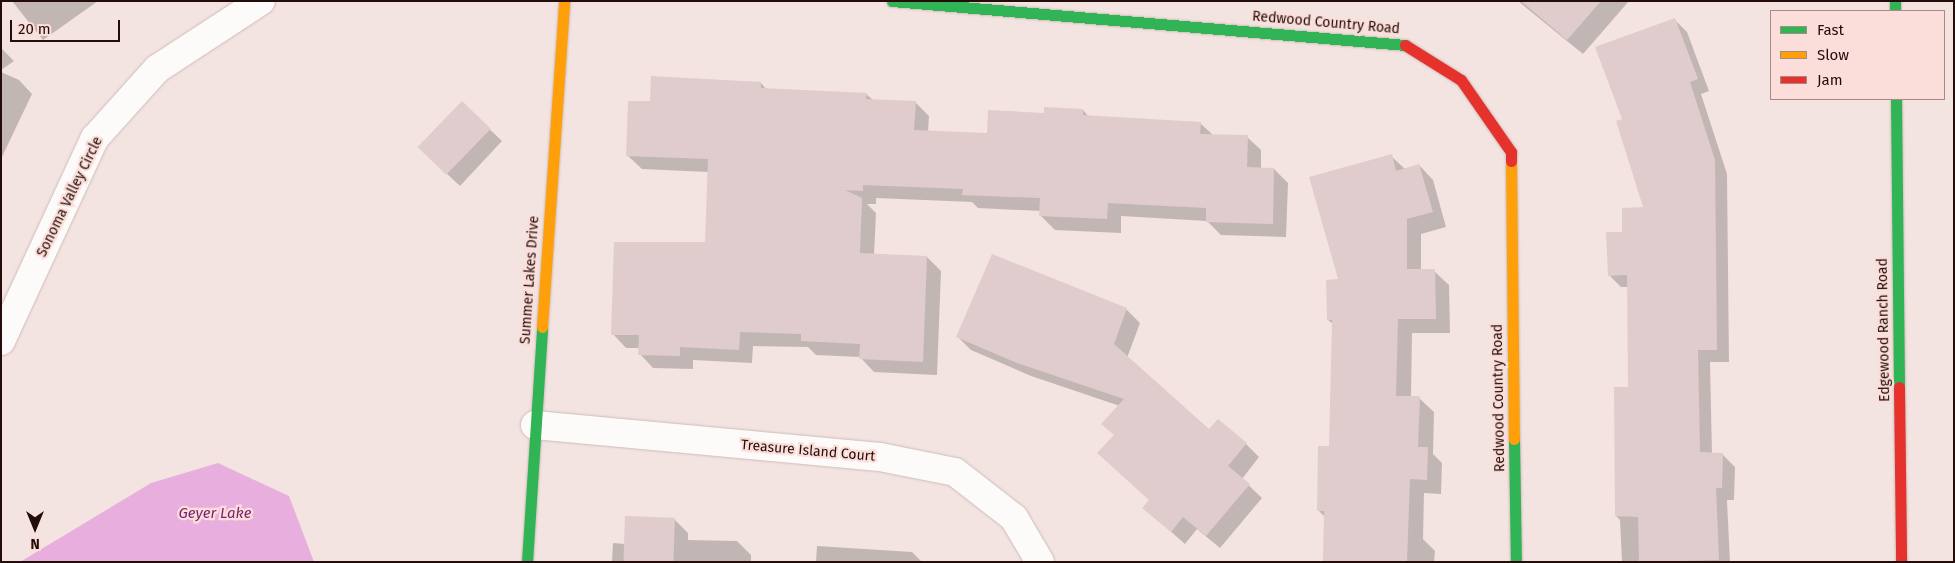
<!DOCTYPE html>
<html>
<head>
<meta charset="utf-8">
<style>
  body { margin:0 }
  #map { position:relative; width:1955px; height:563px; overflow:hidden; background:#f3e4e1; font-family:"Fira Sans",sans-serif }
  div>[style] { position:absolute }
  .water>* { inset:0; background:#e8afde }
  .shadow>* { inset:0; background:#0003 }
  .building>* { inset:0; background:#e0cccc; transform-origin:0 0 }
  .roads { filter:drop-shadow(0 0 1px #cebbb7) drop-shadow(0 0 1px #cebbb7) }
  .street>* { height:28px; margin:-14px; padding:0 14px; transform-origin:14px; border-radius:14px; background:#fdfbfa }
  .fast>* { height:11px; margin:-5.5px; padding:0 5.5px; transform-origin:5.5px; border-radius:5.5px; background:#30b455 }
  .slow>* { height:11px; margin:-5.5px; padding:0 5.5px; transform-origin:5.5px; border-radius:5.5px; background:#ff9f0a }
  .jam>* { height:11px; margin:-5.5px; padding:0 5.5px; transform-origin:5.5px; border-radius:5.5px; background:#e5322d }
  span { translate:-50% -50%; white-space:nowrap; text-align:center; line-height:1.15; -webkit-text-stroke:4.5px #fbded9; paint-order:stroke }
  .street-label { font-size:14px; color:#230c09 }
  .water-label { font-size:15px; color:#771f73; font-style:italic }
  .frame { position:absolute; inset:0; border:2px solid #230c09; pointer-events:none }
  .legend { position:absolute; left:1770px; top:10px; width:175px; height:90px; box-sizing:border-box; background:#fbded9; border:1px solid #a58a86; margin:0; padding:6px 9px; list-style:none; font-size:15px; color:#230c09 }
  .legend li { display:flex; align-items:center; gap:10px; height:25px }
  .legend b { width:25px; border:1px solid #a58a86 }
  .north { position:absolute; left:10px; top:503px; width:50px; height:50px; -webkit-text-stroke:4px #fbded9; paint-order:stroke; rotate:180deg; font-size:14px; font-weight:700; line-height:20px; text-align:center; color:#230c09 }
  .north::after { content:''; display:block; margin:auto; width:18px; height:22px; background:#230c09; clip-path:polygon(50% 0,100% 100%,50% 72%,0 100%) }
  .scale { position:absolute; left:10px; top:20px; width:110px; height:22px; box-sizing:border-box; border:2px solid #230c09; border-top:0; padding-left:6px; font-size:15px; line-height:18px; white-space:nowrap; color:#230c09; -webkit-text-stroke:4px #fbded9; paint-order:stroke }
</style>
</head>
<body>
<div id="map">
  <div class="water">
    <i style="clip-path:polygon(218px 463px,289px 496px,314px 562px,20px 562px,151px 483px)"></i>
  </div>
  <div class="shadow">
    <i style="clip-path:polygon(12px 1px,98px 1px,43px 40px)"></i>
    <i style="clip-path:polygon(1518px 1px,1629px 1px,1583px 54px)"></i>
    <i style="clip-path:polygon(1675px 20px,1687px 32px,1709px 91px,1701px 94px,1727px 174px,1729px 362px,1710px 362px,1712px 454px,1722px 454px,1735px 467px,1734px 500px,1727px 500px,1730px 562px,1622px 562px,1620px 520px,1616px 516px,1629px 388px,1628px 287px,1621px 287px,1609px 275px,1623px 233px,1645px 208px,1624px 120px)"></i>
    <i style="clip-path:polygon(1px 48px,14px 61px,1px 70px)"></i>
    <i style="clip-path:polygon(1px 72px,19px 80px,32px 94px,1px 159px)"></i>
    <i style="clip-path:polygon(761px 83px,767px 90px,866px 94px,873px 100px,915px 102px,929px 116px,928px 132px,988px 134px,1045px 114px,1083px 110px,1089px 117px,1200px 123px,1213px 135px,1247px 137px,1261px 150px,1261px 169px,1274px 169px,1288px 183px,1286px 237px,1221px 235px,1207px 221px,1121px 216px,1121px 233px,1055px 230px,1041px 216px,1041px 211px,978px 208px,972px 202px,876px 198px,876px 204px,867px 204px,876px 213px,874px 255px,927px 257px,941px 271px,937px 375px,874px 372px,860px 357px,816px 355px,808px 347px,753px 346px,752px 363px,693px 360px,693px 369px,653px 368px,640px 354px,640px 348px,626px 348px,613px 334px,706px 243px,708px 172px,642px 169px,628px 156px,651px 102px)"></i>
    <i style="clip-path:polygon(462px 103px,502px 141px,460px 186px,431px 159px)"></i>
    <i style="clip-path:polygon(1391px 156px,1405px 169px,1419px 165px,1433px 180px,1446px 227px,1421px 234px,1421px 271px,1434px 271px,1449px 285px,1450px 333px,1412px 333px,1411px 397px,1419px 398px,1434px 412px,1433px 454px,1442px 463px,1441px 494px,1424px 493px,1423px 539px,1435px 551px,1434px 562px,1324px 562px,1325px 517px,1318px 510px,1330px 447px,1333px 324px,1328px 320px,1340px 281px)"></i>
    <i style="clip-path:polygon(993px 255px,1127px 310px,1140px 323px,1127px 358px,1209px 431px,1246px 444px,1259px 457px,1242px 479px,1262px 498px,1220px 548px,1197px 529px,1185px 544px,1144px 508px,1150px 501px,1120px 406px,1031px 376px,971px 350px,958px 337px)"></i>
    <i style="clip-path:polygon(674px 519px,688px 533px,688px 540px,737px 541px,751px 555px,751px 561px,757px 562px,612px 562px,613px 543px,626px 544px)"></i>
    <i style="clip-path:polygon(817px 546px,912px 552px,922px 562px,816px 562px)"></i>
  </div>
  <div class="building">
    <i style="clip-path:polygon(1521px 1px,1601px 1px,1567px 40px)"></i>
    <i style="clip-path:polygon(1675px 18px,1698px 79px,1690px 82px,1715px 160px,1717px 350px,1698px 350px,1700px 452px,1723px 453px,1722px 488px,1716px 488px,1719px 560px,1639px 562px,1638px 517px,1615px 516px,1614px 387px,1628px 387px,1627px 275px,1608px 276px,1606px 232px,1622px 232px,1622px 208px,1643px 207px,1616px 121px,1622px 119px,1595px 47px)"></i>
    <i style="clip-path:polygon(651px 76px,761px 82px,761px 88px,867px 93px,866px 99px,916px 101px,914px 130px,987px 133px,988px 110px,1044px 113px,1044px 107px,1083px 109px,1083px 115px,1201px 122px,1200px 134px,1248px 135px,1247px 167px,1274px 168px,1273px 224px,1206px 222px,1206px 208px,1108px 203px,1107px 219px,1039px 216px,1040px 198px,962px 195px,963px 189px,863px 185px,863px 191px,845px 190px,862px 198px,860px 253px,927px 256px,923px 362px,859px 359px,860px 344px,801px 341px,801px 334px,740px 332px,739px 350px,680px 347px,680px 356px,638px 355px,639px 335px,611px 335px,614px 242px,705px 242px,708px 159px,626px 156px,628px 101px,650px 101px)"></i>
    <i style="left:462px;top:101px;width:40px;height:64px;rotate:44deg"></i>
    <i style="clip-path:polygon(1392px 154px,1396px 171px,1419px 164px,1433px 212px,1407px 219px,1407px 269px,1435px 269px,1436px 319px,1398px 319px,1396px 396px,1420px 396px,1418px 447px,1428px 447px,1427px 480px,1410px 479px,1407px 562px,1323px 562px,1324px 511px,1317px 511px,1318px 446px,1329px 446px,1332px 320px,1327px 320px,1326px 280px,1338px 279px,1309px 177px)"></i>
    <i style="clip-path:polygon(992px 254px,1127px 308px,1114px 344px,1209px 429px,1218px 419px,1247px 443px,1228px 466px,1250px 484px,1206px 536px,1183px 517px,1171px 532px,1142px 508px,1149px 500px,1097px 453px,1114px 435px,1101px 424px,1124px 399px,1017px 363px,956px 337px)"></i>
    <i style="left:625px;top:516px;width:50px;height:46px;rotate:2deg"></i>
  </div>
  <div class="roads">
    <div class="street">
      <i style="left:1px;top:341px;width:224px;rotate:-65.2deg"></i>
      <i style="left:95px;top:138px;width:93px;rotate:-48.1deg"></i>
      <i style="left:157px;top:69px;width:124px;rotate:-33.2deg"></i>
      <i style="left:535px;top:425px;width:346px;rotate:5.3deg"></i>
      <i style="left:880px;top:457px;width:76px;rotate:11.3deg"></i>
      <i style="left:955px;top:472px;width:75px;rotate:37.9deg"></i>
      <i style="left:1014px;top:518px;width:51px;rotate:59.4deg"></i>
    </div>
    <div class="fast">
      <i style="left:892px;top:1px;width:515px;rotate:4.9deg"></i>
      <i style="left:1895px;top:1px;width:10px;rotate:90deg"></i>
      <i style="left:1896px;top:99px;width:288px;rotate:89.4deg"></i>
      <i style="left:1514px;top:439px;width:123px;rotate:89.1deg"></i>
      <i style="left:527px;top:562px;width:235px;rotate:-86.3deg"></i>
    </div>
    <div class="slow">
      <i style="left:1511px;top:161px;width:278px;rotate:89.4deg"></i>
      <i style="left:542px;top:327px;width:327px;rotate:-86.1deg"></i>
    </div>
    <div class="jam">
      <i style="left:1405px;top:45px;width:66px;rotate:32deg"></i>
      <i style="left:1461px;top:80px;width:88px;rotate:55.2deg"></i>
      <i style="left:1511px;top:152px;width:9px;rotate:90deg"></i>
      <i style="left:1899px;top:387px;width:175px;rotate:89.3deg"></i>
    </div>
  </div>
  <div class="street-label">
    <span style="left:1326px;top:23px;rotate:5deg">Redwood Country Road</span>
    <span style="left:70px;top:197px;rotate:-64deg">Sonoma Valley Circle</span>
    <span style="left:530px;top:280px;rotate:-86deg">Summer Lakes Drive</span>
    <span style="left:1884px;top:330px;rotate:-91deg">Edgewood Ranch Road</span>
    <span style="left:1499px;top:398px;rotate:-91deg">Redwood Country Road</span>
    <span style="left:808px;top:451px;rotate:5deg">Treasure Island Court</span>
  </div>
  <div class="water-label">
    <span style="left:215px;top:514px">Geyer Lake</span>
  </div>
  <div class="frame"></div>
  <ul class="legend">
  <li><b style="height:6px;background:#30b455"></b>Fast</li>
  <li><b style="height:6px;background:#ff9f0a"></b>Slow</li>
  <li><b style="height:6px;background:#e5322d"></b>Jam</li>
  </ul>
  <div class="north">N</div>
  <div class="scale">20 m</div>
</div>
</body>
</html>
